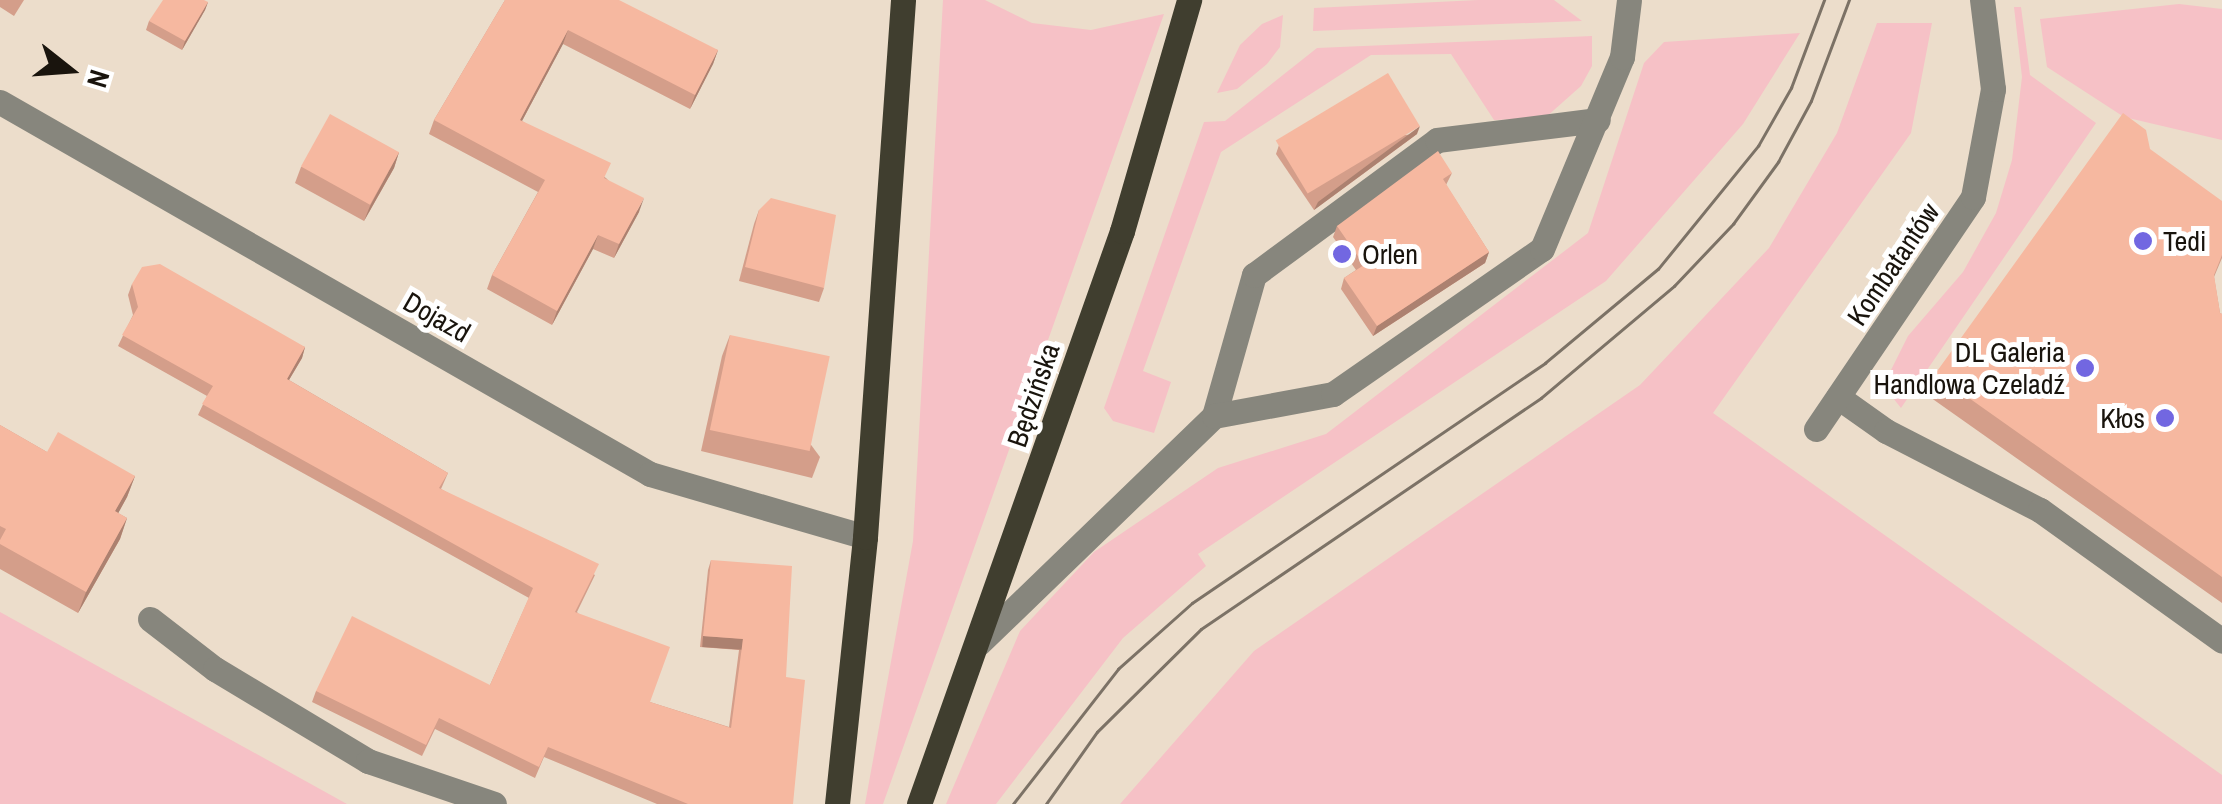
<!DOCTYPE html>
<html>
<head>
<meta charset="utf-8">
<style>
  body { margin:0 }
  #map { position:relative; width:2222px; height:804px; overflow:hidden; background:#ecddcb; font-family:"Archivo Narrow",sans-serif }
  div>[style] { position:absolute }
  .green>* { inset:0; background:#f6c1c6 }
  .lane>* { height:25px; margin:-12.5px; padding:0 12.5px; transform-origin:12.5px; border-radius:12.5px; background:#87867d }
  .street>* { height:25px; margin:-12.5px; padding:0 12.5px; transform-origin:12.5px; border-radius:12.5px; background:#87867d }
  .primary>* { height:25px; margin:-12.5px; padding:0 12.5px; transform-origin:12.5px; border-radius:12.5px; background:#403e2f }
  .tram>* { height:2.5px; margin:-1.25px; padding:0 1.25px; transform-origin:1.25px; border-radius:1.25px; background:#7c7266 }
  .wall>* { inset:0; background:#d49e8a }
  .shaded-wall>* { inset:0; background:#ac8170; transform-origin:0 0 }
  .building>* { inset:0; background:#f6b8a0; transform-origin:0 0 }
  .dots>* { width:28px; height:28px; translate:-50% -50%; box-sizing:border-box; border:5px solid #fff; border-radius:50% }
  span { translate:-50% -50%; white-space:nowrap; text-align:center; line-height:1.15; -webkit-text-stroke:10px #fff; paint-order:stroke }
  .poi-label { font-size:28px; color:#19140d }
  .left { translate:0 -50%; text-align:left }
  .right { translate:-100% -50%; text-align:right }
  .street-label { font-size:28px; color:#19140d }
  .north { position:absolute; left:20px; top:20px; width:100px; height:100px; -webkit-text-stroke:8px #fff; paint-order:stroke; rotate:107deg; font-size:28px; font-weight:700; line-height:40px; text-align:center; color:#19140d }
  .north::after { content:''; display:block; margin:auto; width:35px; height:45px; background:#19140d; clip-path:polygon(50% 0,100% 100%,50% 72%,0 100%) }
</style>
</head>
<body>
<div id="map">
  <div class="green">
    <i style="clip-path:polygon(943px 0,985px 0,1032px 23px,1091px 30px,1164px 14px,883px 804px,865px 804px,913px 541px)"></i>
    <i style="clip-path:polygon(1478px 0,1554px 0,1582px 21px,1313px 31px,1314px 8px)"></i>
    <i style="clip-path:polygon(2179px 4px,2222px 9px,2222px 140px,2124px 117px,2047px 67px,2040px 19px)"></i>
    <i style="clip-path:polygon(2014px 7px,2021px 7px,2030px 75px,2096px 123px,1901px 408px,1889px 393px,1889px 374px,1908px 336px,1963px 272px,1996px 213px,2012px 160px,2022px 77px)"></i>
    <i style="clip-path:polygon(1283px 15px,1280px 47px,1267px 64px,1237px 89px,1217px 93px,1240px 45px,1262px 24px)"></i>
    <i style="clip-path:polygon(1877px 23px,1932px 23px,1911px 133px,1713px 413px,2222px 775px,2222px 804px,1120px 804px,1254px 651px,1640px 385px,1769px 248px,1837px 133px)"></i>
    <i style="clip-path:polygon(1800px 33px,1743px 124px,1606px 281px,1198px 554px,1206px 566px,1123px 638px,996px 804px,946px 804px,1020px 631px,1094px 552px,1218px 468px,1326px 434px,1588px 233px,1644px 63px,1664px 42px)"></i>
    <i style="clip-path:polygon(1592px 36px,1592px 66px,1581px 86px,1545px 118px,1494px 120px,1451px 54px,1371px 55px,1221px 152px,1143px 371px,1171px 382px,1154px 433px,1113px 421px,1104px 408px,1204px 122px,1225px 121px,1317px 48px)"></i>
    <i style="clip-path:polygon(0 612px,347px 804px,0 804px)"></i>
  </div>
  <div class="lane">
    <i style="left:1838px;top:397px;width:59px;rotate:35.3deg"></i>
    <i style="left:1886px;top:431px;width:173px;rotate:27.2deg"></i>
    <i style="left:2040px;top:510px;width:224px;rotate:35.7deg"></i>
    <i style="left:1214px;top:416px;width:147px;rotate:-74.2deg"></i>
    <i style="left:1254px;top:275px;width:227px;rotate:-36.4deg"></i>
    <i style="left:1437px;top:140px;width:162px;rotate:-7.1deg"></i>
    <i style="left:150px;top:619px;width:82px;rotate:37.6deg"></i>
    <i style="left:215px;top:669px;width:179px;rotate:31deg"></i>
    <i style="left:368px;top:761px;width:133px;rotate:18.8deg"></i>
    <i style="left:979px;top:643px;width:327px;rotate:-44deg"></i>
    <i style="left:1214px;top:416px;width:121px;rotate:-10.5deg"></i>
    <i style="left:1333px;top:394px;width:254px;rotate:-34.8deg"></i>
    <i style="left:1542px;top:249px;width:208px;rotate:-67.4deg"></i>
    <i style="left:1622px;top:57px;width:57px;rotate:-83deg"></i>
  </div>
  <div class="street">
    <i style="left:0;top:102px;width:749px;rotate:29.78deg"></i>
    <i style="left:650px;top:474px;width:224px;rotate:16.3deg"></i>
    <i style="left:1816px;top:429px;width:280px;rotate:-55.9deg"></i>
    <i style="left:1973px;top:197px;width:110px;rotate:-79.5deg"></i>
    <i style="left:1993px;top:89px;width:90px;rotate:-97deg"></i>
  </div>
  <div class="primary">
    <i style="left:837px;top:804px;width:268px;rotate:-84deg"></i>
    <i style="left:865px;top:537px;width:538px;rotate:-85.95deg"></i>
    <i style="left:919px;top:804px;width:608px;rotate:-70.49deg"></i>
    <i style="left:1122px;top:231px;width:241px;rotate:-73.8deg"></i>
  </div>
  <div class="tram">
    <i style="left:1013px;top:804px;width:171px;rotate:-52.1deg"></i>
    <i style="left:1118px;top:669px;width:99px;rotate:-41.7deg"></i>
    <i style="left:1192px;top:603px;width:427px;rotate:-34.2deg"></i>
    <i style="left:1545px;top:363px;width:147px;rotate:-39.8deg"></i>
    <i style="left:1658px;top:269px;width:159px;rotate:-50.9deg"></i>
    <i style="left:1758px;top:146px;width:67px;rotate:-60.4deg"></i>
    <i style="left:1791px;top:88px;width:94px;rotate:-69.4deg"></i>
    <i style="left:1046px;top:804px;width:88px;rotate:-54.7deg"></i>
    <i style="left:1097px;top:732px;width:146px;rotate:-44.7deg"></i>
    <i style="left:1201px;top:629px;width:411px;rotate:-34.2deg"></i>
    <i style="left:1541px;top:398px;width:174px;rotate:-40.1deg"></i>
    <i style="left:1674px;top:286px;width:86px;rotate:-46.4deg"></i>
    <i style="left:1733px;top:224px;width:77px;rotate:-54deg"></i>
    <i style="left:1778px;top:162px;width:69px;rotate:-61.6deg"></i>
    <i style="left:1811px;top:101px;width:108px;rotate:-69.4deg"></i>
  </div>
  <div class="wall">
    <i style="clip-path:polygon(0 0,24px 0,14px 16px,0 7px)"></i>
    <i style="clip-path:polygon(505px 0,718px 50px,713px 64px,690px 109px,563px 44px,522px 121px,606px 178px,639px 212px,614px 258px,593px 249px,552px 325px,487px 289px,492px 275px,538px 192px,429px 134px,434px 120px)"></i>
    <i style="clip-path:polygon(208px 2px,205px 10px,182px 50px,146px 30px,149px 21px)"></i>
    <i style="clip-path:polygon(1417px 134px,1314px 210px,1276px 154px,1279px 145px)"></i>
    <i style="clip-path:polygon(399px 152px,394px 168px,364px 221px,295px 183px,301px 167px)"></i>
    <i style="clip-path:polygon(1452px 173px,1446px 185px,1489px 252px,1485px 263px,1373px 336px,1341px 289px,1344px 278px,1356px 270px,1333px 237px,1337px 226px)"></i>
    <i style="clip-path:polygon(2222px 201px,2222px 258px,2214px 277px,2220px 313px,2222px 314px,2222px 603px,1927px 395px,1935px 374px)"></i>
    <i style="clip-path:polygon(759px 210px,824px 288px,819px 302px,739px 281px,754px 224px)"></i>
    <i style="clip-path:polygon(132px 284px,305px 347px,302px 358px,289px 380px,448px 473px,441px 489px,595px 575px,577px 612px,650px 702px,729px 727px,739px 650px,700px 647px,708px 570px,711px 560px,786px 677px,793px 804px,657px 804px,544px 757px,535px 778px,435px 729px,422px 756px,312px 702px,316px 691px,490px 685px,529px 598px,198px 415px,207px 396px,118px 346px,133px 315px,128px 295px)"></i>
    <i style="clip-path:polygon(730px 335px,820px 457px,812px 478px,701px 451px,722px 356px)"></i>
    <i style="clip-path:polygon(0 425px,47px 452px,135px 476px,127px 497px,118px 513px,127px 518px,120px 539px,78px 613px,0 569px)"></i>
  </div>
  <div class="shaded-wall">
    <i style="clip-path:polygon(208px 2px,205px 10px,182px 50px,185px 41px)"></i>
    <i style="clip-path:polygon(568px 30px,563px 44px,515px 134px,520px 120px)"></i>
    <i style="clip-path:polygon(718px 50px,713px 64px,690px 109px,695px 95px)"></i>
    <i style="clip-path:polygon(1420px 126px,1417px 134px,1314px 210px,1318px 202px)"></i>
    <i style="clip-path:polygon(399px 152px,394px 168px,364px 221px,370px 206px)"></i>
    <i style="clip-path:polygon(644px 198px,639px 212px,614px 258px,619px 244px)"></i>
    <i style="clip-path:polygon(598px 235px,593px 249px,552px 325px,557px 311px)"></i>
    <i style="clip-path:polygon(1489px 252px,1485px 263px,1373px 336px,1377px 326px)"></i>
    <i style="clip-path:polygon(305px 347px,302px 358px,283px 390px,287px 379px)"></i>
    <i style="clip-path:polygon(135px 476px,127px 497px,108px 532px,115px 511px)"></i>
    <i style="clip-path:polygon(127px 518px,120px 539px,78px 613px,86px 592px)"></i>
    <i style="left:703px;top:636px;width:40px;height:11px;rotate:4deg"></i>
  </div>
  <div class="building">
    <i style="clip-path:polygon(163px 0,204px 0,208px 2px,185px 41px,149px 21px)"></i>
    <i style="clip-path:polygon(505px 0,619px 0,718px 50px,695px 95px,568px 30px,520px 120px,611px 163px,604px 178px,644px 198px,619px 244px,598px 235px,557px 311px,492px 275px,545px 180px,434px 120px)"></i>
    <i style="left:1388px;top:73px;width:62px;height:131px;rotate:59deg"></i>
    <i style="clip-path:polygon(2123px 113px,2146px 130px,2150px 149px,2222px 201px,2222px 255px,2214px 275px,2220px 313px,2222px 314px,2222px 577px,1935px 374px)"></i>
    <i style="left:330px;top:114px;width:79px;height:60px;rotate:29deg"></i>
    <i style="clip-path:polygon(1438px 151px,1452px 173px,1443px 179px,1489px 252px,1377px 326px,1344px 278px,1364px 265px,1337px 226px)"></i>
    <i style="clip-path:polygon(771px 198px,836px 215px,824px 288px,745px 267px,759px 210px)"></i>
    <i style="clip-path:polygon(160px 264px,305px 347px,287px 379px,448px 473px,439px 488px,599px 564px,575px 612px,670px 647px,650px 702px,731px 728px,743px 639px,703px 636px,711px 560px,792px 566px,786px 677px,805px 680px,793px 804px,688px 804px,548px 747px,539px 767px,439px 718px,426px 745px,316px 691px,352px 616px,490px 685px,533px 588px,202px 404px,213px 386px,122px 335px,138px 307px,132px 284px,142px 267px)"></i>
    <i style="left:730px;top:335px;width:102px;height:97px;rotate:12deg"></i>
    <i style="clip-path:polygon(0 425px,47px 452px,58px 432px,135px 476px,115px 511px,127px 518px,86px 592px,0 544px,0 540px,6px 529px,0 526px)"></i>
  </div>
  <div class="dots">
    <i style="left:2143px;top:241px;background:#7267e1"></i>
    <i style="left:1342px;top:254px;background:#7267e1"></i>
    <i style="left:2085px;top:368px;background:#7267e1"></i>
    <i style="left:2165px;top:418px;background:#7267e1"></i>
  </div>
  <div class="poi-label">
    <span class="left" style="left:2163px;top:241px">Tedi</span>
    <span class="left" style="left:1362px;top:254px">Orlen</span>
    <span class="right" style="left:2065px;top:368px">DL Galeria<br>Handlowa Czeladź</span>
    <span class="right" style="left:2145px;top:418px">Kłos</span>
  </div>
  <div class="street-label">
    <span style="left:1893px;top:264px;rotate:-56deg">Kombatantów</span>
    <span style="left:437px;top:317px;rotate:30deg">Dojazd</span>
    <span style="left:1033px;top:395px;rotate:-71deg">Będzińska</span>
  </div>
  <div class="north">N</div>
</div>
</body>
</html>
